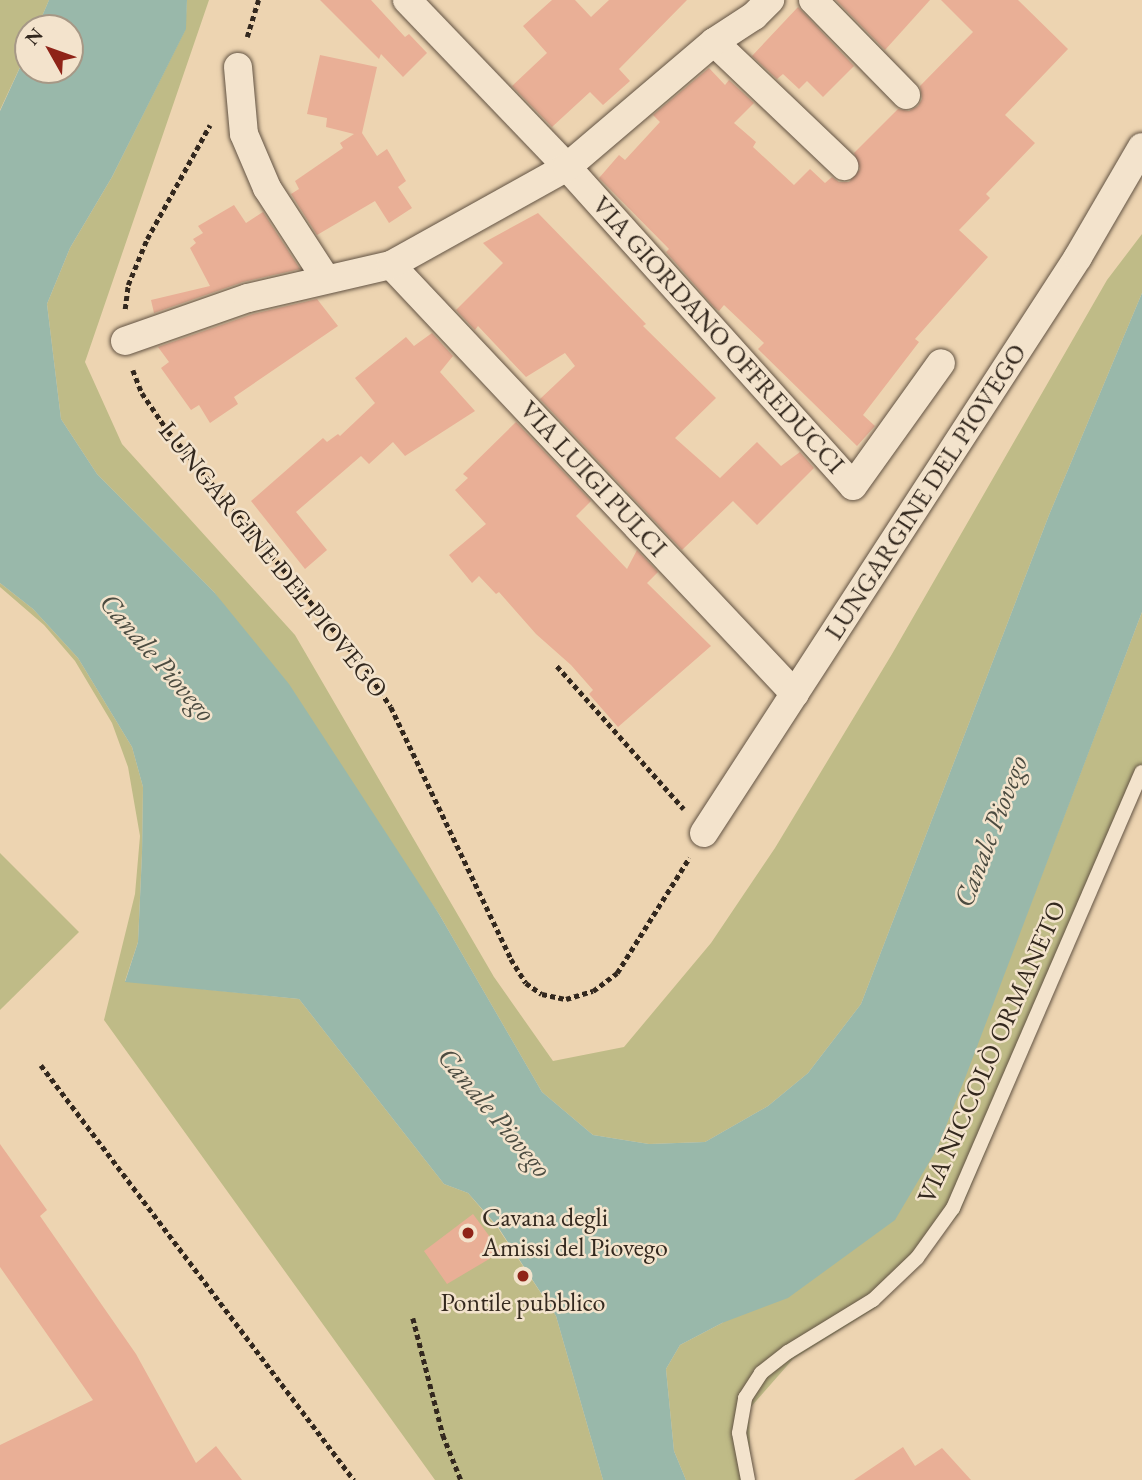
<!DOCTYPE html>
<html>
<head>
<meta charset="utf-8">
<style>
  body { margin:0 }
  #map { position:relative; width:1142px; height:1480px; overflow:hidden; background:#edd4b1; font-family:"EB Garamond",serif }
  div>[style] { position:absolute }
  .green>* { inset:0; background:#bfbb87 }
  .water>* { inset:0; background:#99b8aa }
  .building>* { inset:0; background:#e9af96 }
  .path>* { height:4.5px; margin-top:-2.25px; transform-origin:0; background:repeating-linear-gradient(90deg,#33281e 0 5px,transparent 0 8.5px) }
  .roads { filter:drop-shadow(0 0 2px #625343) drop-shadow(0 0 2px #625343) }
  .service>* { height:14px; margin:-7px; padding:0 7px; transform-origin:7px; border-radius:7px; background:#f3e3cc }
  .minor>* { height:28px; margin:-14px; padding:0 14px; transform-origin:14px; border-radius:14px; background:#f3e3cc }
  .dots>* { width:19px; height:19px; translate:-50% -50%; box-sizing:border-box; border:4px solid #f3e3cc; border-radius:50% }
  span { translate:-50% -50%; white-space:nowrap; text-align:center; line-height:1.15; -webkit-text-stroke:5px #f3e3cc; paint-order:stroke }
  .street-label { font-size:26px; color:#33281e }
  .poi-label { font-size:26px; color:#33281e }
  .left { translate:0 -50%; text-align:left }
  .water-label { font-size:28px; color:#4c4c41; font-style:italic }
  .north { position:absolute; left:14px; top:14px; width:70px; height:70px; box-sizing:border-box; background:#f3e3cc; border:2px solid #a69886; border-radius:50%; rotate:310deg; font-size:19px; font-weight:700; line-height:28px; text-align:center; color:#33281e }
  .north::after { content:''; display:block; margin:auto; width:24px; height:32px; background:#8f2418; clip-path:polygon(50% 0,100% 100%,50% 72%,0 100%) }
</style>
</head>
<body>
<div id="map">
  <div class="green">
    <i style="clip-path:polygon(0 0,49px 0,37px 28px,28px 28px,28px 50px,0 110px)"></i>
    <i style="clip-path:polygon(187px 0,209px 0,85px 362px,122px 444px,295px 635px,494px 977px,553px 1061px,624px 1047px,711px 943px,775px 848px,892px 654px,1107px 280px,1142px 234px,1142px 293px,1049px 515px,861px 1004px,808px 1073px,768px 1106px,705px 1142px,649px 1144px,593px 1135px,542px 1092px,439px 914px,214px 592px,97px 474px,61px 419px,47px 304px,70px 248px,112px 177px,185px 30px)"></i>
    <i style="clip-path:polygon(0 583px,33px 609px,78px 658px,132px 747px,143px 787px,142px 853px,138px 942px,125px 981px,299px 999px,444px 1184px,468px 1193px,498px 1228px,556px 1316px,603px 1480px,435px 1480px,104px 1020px,135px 894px,140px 836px,128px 767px,112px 723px,75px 661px,44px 625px,0 587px)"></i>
    <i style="clip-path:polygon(1142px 612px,1142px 785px,959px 1214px,877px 1307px,793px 1359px,749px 1409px,751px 1480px,686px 1480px,674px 1451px,666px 1369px,680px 1345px,722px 1323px,937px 1149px)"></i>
    <i style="clip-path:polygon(0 853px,79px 932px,0 1010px)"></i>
  </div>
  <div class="water">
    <i style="clip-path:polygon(49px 0,187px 0,186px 29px,112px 177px,70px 248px,47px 304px,61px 419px,97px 474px,214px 592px,289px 684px,439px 914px,542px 1092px,593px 1135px,649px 1144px,705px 1142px,768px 1106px,808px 1073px,861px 1004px,1049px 515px,1142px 293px,1142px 612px,967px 1073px,937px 1149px,895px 1220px,788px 1298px,722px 1323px,680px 1345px,666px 1369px,674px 1451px,686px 1480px,603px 1480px,556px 1316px,498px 1227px,468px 1193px,444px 1184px,299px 999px,125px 982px,138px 942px,142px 853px,143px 787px,132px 747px,78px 658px,33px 609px,0 583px,0 111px,28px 50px,28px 70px,70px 70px,70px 28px,37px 28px)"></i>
  </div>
  <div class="building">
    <i style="clip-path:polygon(320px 0,371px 0,405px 37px,409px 34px,427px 53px,403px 77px,381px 54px,379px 59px)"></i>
    <i style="clip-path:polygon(552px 0,575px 0,591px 17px,609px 0,687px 0,619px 69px,630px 81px,603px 105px,590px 92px,552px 127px,512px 86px,547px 53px,523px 26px)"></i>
    <i style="clip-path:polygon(836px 0,930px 0,885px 50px)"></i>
    <i style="clip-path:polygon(941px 0,1018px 0,1068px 49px,1005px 115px,1035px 143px,986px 194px,990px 198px,959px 230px,988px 257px,915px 339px,919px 342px,863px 415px,875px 426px,857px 446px,758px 349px,764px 343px,724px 305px,719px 311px,714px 307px,666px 252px,669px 249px,599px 178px,619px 155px,625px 160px,660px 122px,653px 115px,709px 68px,725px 85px,729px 80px,754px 103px,734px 123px,756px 142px,753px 147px,794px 185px,810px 169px,825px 183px,832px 177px,839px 182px,849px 182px,860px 169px,854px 153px,898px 109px,909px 111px,918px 106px,922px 99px,920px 86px,973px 32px)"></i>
    <i style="clip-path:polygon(798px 7px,854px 66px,823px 97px,807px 81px,799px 89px,783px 74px,777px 79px,752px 56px)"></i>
    <i style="clip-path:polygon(320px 55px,377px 67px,362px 133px,377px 156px,387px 149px,406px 181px,398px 187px,412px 208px,389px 223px,375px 201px,317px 235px,291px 194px,299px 189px,295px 181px,343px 148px,340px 143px,354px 134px,326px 127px,327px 118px,307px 114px)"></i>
    <i style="clip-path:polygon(234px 205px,246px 223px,263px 212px,300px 269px,243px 282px,154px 313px,151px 300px,210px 286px,190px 248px,196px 243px,193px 239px,203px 233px,198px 226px)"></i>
    <i style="clip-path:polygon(538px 213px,646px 324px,643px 326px,716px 398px,675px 438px,720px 478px,757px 442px,781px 466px,800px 452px,814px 468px,757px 525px,733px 501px,682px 550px,540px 399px,575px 366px,565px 353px,526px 377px,478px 326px,475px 330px,456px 310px,503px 263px,483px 243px)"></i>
    <i style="clip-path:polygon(317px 299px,338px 326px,234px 397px,238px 404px,210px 423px,199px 405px,191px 410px,161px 368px,169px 362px,158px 347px,253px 314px)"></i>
    <i style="clip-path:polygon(432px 333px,453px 356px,440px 372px,475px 411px,405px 456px,393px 442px,369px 464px,361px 456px,296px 512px,327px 550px,305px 569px,251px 501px,323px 438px,327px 442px,338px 434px,340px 436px,375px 403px,355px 378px,406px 337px,414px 346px)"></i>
    <i style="clip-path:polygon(516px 422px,591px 501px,576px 516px,627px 569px,637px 550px,658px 572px,647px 583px,711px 646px,618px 727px,589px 694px,593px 690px,571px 665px,536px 634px,499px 592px,496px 594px,479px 576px,472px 583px,449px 555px,486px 524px,455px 490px,468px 478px,463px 474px)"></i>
    <i style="clip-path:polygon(0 1144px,47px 1210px,40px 1216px,136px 1354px,196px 1463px,216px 1446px,242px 1480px,0 1480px,0 1445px,93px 1400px,0 1267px)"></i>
    <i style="clip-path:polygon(473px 1214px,501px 1252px,447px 1284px,424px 1251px)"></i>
    <i style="clip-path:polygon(903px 1447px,915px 1466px,942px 1448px,971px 1480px,854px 1480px)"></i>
  </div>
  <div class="path">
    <i style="left:247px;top:37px;width:39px;rotate:-73deg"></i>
    <i style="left:125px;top:309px;width:24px;rotate:-83deg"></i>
    <i style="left:128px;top:285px;width:50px;rotate:-67.6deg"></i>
    <i style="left:147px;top:239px;width:130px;rotate:-61.1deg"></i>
    <i style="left:133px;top:370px;width:25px;rotate:69deg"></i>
    <i style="left:142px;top:393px;width:46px;rotate:55.6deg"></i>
    <i style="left:168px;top:431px;width:302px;rotate:50.2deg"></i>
    <i style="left:361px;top:663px;width:53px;rotate:55.7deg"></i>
    <i style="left:391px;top:707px;width:279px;rotate:64.5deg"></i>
    <i style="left:511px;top:959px;width:28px;rotate:58deg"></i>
    <i style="left:526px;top:983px;width:19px;rotate:35deg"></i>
    <i style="left:542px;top:994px;width:25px;rotate:12deg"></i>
    <i style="left:566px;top:999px;width:28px;rotate:-17deg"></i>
    <i style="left:593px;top:991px;width:30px;rotate:-37deg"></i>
    <i style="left:617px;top:973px;width:136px;rotate:-57.9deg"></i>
    <i style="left:557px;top:666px;width:191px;rotate:48.4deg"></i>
    <i style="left:41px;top:1065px;width:520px;rotate:52.98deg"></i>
    <i style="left:413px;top:1318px;width:121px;rotate:75.6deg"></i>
    <i style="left:443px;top:1435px;width:48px;rotate:68.2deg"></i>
  </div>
  <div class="roads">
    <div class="service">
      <i style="left:748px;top:1480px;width:48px;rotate:-100.8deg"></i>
      <i style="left:739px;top:1433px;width:36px;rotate:-80deg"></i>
      <i style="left:745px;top:1398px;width:30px;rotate:-57deg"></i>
      <i style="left:761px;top:1373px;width:34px;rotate:-38deg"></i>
      <i style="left:788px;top:1352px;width:100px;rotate:-31.5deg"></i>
      <i style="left:873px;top:1300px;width:61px;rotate:-43.7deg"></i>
      <i style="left:917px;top:1258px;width:62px;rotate:-54.2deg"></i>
      <i style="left:953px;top:1208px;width:475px;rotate:-66.6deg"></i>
    </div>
    <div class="minor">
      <i style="left:407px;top:0;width:231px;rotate:46.2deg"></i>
      <i style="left:567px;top:167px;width:428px;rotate:48.1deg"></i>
      <i style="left:853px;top:486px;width:151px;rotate:-54.4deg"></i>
      <i style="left:813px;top:0;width:133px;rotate:45.6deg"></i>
      <i style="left:714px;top:42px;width:180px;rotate:43.6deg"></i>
      <i style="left:238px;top:67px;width:67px;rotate:84.9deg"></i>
      <i style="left:244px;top:134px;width:59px;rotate:66.9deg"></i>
      <i style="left:267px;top:188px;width:108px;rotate:57deg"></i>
      <i style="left:391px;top:265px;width:589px;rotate:46.72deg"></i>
      <i style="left:125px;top:341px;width:130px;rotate:-19.3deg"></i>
      <i style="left:248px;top:298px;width:147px;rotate:-13deg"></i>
      <i style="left:391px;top:265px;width:201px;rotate:-29.1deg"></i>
      <i style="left:567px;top:167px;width:193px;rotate:-40.4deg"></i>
      <i style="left:714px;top:42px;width:48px;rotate:-33deg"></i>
      <i style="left:754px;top:16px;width:23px;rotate:-45deg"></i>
      <i style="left:704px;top:833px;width:687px;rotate:-57deg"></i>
      <i style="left:1078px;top:257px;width:127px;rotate:-59.8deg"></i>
    </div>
  </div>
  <div class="dots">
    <i style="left:468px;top:1233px;background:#8f2418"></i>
    <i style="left:523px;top:1276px;background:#8f2418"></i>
  </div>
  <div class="street-label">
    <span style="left:718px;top:335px;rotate:48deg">VIA GIORDANO OFFREDUCCI</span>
    <span style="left:593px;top:479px;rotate:47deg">VIA LUIGI PULCI</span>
    <span style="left:926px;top:492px;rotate:-57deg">LUNGARGINE DEL PIOVEGO</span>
    <span style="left:273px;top:560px;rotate:51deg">LUNGARGINE DEL PIOVEGO</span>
    <span style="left:992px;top:1052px;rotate:-66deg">VIA NICCOLÒ ORMANETO</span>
  </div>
  <div class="poi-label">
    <span class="left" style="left:482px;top:1233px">Cavana degli<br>Amissi del Piovego</span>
    <span style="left:523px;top:1303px">Pontile pubblico</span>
  </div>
  <div class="water-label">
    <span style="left:158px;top:657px;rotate:49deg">Canale Piovego</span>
    <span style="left:990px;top:831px;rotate:-69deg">Canale Piovego</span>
    <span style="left:495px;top:1112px;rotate:50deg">Canale Piovego</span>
  </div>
  <div class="north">N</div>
</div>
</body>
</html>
